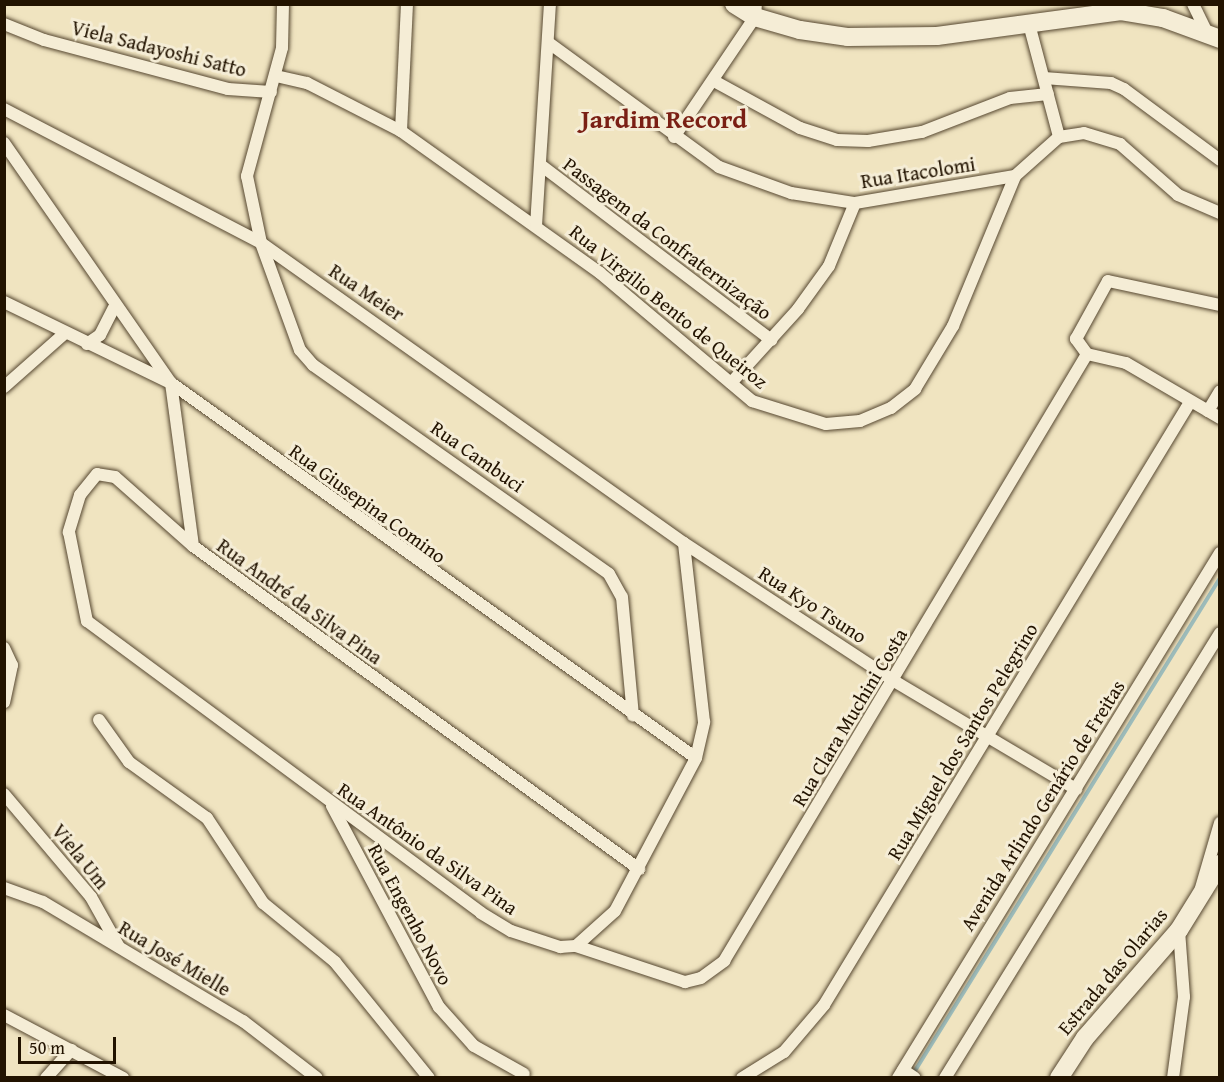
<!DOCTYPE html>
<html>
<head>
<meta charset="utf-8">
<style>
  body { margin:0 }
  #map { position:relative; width:1224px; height:1082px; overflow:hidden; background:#f0e4c0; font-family:"Gentium Book Plus",serif }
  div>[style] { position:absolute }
  .stream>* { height:4px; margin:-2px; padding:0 2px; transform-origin:2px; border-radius:2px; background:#9dbcbb }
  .roads { filter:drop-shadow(0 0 2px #564730) drop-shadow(0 0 2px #564730) }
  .street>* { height:12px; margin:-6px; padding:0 6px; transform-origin:6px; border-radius:6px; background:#f5edd6 }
  .secondary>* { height:18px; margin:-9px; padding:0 9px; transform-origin:9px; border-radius:9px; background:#f5edd6 }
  span { translate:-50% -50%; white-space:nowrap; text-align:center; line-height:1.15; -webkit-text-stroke:6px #f5edd6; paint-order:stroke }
  .street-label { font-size:20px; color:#221300 }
  .district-label { font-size:26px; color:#7a1f14; font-weight:700 }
  .frame { position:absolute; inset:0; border:6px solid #221300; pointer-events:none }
  .scale { position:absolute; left:18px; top:1037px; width:98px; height:27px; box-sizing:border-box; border:3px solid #221300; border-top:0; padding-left:8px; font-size:18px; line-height:21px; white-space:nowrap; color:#221300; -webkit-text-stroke:4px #f5edd6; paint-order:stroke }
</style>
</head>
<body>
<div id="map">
  <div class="stream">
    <i style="left:913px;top:1074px;width:583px;rotate:-58.24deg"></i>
  </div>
  <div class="roads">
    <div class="street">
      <i style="left:283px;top:4px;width:44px;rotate:91.3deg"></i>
      <i style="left:282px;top:48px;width:133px;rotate:105.3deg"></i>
      <i style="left:247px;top:176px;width:68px;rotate:78.2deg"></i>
      <i style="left:261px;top:243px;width:114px;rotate:70deg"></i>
      <i style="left:300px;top:350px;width:20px;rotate:49deg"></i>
      <i style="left:313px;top:365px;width:362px;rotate:35.2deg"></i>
      <i style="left:609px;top:574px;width:26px;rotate:61deg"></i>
      <i style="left:622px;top:597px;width:119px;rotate:84.7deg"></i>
      <i style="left:1193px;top:4px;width:32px;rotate:64deg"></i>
      <i style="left:4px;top:24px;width:43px;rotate:21.8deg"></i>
      <i style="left:44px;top:40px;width:190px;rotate:14.9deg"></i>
      <i style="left:228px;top:89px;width:43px;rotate:4deg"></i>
      <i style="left:1029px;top:24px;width:117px;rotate:75.1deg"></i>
      <i style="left:549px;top:43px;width:210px;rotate:36.1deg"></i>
      <i style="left:719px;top:167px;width:77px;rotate:19.9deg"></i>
      <i style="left:791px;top:193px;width:65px;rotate:8.9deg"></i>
      <i style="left:855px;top:203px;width:162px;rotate:-9.6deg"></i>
      <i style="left:276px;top:76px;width:32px;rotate:13deg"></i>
      <i style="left:307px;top:83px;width:106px;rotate:27.1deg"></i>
      <i style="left:401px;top:131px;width:244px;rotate:35.5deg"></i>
      <i style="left:600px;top:273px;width:199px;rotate:40.1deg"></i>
      <i style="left:752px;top:401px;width:77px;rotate:17.3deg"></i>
      <i style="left:826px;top:424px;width:34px;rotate:-5deg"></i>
      <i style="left:860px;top:421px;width:34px;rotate:-23deg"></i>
      <i style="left:891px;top:408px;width:31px;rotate:-38deg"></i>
      <i style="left:915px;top:389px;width:74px;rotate:-58.9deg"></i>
      <i style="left:953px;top:326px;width:162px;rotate:-67.5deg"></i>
      <i style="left:1015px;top:176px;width:59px;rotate:-41.6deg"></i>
      <i style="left:1059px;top:137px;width:25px;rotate:-9deg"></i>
      <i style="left:1084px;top:133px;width:38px;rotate:17deg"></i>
      <i style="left:1120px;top:144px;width:77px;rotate:41.3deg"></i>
      <i style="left:1178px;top:195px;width:46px;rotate:23.2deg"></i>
      <i style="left:1044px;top:78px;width:67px;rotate:4.3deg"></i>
      <i style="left:1111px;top:83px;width:14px;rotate:25deg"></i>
      <i style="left:1124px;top:89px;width:119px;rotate:36.5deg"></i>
      <i style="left:714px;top:81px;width:98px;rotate:28.7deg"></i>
      <i style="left:800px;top:128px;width:39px;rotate:18deg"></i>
      <i style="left:837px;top:140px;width:31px;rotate:2deg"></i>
      <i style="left:868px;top:141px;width:55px;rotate:-9.5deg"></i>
      <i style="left:922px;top:132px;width:94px;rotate:-21.1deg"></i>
      <i style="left:1010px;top:98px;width:38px;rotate:-6deg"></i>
      <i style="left:4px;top:109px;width:290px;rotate:27.5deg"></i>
      <i style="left:261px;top:243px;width:519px;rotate:35.35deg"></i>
      <i style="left:684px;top:543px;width:251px;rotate:33.3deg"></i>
      <i style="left:894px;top:681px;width:212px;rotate:30.7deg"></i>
      <i style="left:401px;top:131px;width:127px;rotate:-87.3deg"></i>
      <i style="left:674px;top:137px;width:145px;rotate:-56deg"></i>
      <i style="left:755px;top:17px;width:13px;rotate:-86deg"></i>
      <i style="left:4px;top:143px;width:292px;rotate:55.2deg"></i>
      <i style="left:171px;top:383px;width:164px;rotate:82.3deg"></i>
      <i style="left:193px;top:546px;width:551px;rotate:35.91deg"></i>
      <i style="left:542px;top:166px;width:288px;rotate:37.2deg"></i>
      <i style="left:536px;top:226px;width:222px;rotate:-86.4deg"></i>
      <i style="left:4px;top:302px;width:186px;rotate:25.9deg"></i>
      <i style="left:171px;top:383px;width:645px;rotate:35.54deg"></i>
      <i style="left:87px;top:344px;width:16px;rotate:-35deg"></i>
      <i style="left:100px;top:335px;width:30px;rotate:-63deg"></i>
      <i style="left:1087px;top:354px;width:19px;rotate:-126deg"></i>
      <i style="left:1076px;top:339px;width:66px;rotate:-61.1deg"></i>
      <i style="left:1108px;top:281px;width:115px;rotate:12.1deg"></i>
      <i style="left:1087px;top:354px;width:40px;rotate:13deg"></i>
      <i style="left:1126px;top:363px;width:109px;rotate:30.3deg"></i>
      <i style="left:731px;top:383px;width:100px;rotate:-47.8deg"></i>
      <i style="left:798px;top:309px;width:53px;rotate:-54.2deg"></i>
      <i style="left:829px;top:266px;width:68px;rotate:-67.6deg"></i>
      <i style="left:4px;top:387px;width:80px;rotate:-41.5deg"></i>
      <i style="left:1208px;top:411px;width:23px;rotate:-59deg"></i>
      <i style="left:193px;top:546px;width:104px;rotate:-138.5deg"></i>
      <i style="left:115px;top:477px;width:18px;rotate:-171deg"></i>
      <i style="left:97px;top:474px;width:27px;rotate:129deg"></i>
      <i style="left:80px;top:495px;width:39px;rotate:107deg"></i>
      <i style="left:69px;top:532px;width:91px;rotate:78.6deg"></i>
      <i style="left:87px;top:621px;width:490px;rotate:36.5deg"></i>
      <i style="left:481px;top:913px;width:35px;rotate:31deg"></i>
      <i style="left:511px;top:931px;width:52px;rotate:18.1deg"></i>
      <i style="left:560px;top:947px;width:16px;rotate:-4deg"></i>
      <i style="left:576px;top:946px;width:52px;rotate:-41.9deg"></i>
      <i style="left:615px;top:911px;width:173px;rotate:-62.1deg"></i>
      <i style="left:696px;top:758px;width:37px;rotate:-77deg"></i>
      <i style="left:704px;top:722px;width:180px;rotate:-96.4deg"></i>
      <i style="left:4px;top:648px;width:19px;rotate:65deg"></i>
      <i style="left:12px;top:665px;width:38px;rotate:102deg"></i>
      <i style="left:99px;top:720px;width:52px;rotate:54.5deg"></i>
      <i style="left:129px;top:762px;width:96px;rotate:35.7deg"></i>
      <i style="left:207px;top:818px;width:102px;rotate:56.6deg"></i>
      <i style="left:263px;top:903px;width:93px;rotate:39.3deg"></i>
      <i style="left:335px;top:962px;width:149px;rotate:51deg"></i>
      <i style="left:4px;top:794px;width:135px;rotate:49.8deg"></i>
      <i style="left:91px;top:897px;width:57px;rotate:60.8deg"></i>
      <i style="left:332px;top:806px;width:228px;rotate:62deg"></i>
      <i style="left:439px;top:1007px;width:52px;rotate:48.1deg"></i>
      <i style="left:474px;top:1046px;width:57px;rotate:29.2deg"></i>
      <i style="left:4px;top:888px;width:41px;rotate:19.7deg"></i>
      <i style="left:43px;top:902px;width:233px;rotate:30.8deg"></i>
      <i style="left:243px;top:1021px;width:93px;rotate:37.6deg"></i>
      <i style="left:1201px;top:888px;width:68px;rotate:-73.7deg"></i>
      <i style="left:576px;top:946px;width:115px;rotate:18.3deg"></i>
      <i style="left:685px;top:982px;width:16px;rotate:-14deg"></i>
      <i style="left:701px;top:978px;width:29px;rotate:-36deg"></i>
      <i style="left:724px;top:961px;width:707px;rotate:-59.12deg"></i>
      <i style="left:4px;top:1015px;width:135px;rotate:27.9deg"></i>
      <i style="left:903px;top:1070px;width:14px;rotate:34deg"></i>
      <i style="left:46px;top:1078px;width:38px;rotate:-48deg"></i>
      <i style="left:742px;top:1078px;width:49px;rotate:-31.8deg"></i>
      <i style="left:784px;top:1052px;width:62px;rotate:-49.6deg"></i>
      <i style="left:824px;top:1005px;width:705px;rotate:-58.74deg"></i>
      <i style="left:898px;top:1078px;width:616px;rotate:-58.48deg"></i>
      <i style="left:945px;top:1078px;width:523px;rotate:-58.28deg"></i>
      <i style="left:1173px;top:1078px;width:82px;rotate:-82.3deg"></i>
      <i style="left:1184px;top:997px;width:67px;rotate:-94.3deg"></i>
    </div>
    <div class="secondary">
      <i style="left:734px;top:4px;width:25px;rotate:32deg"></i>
      <i style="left:755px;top:17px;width:47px;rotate:16.1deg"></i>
      <i style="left:800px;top:30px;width:49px;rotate:8.3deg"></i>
      <i style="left:848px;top:37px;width:89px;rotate:-0.6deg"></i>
      <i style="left:937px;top:36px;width:186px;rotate:-7.7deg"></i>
      <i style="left:1121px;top:11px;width:43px;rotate:9.5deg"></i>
      <i style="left:1163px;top:18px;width:61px;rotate:20.2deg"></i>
      <i style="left:1059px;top:1078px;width:48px;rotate:-57deg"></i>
      <i style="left:1085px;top:1038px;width:143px;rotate:-49deg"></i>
      <i style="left:1179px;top:930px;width:78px;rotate:-58.2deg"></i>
    </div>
  </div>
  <div class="street-label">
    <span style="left:159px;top:48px;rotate:14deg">Viela Sadayoshi Satto</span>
    <span style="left:918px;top:172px;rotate:-9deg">Rua Itacolomi</span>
    <span style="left:668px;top:238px;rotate:37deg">Passagem da Confraternização</span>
    <span style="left:367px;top:292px;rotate:34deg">Rua Meier</span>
    <span style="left:669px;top:306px;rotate:39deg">Rua Virgilio Bento de Queiroz</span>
    <span style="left:478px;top:456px;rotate:35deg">Rua Cambuci</span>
    <span style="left:368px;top:503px;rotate:36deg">Rua Giusepina Comino</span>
    <span style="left:300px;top:601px;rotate:36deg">Rua André da Silva Pina</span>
    <span style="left:813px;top:604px;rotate:33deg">Rua Kyo Tsuno</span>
    <span style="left:849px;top:717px;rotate:-59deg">Rua Clara Muchini Costa</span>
    <span style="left:962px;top:741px;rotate:-59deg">Rua Miguel dos Santos Pelegrino</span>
    <span style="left:1042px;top:805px;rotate:-58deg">Avenida Arlindo Genário de Freitas</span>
    <span style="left:428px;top:848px;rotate:35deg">Rua Antônio da Silva Pina</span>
    <span style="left:81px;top:856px;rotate:51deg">Viela Um</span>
    <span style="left:411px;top:914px;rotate:62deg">Rua Engenho Novo</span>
    <span style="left:175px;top:958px;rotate:31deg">Rua José Mielle</span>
    <span style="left:1112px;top:971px;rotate:-50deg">Estrada das Olarias</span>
  </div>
  <div class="district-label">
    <span style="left:664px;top:119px">Jardim Record</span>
  </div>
  <div class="frame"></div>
  <div class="scale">50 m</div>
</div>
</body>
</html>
